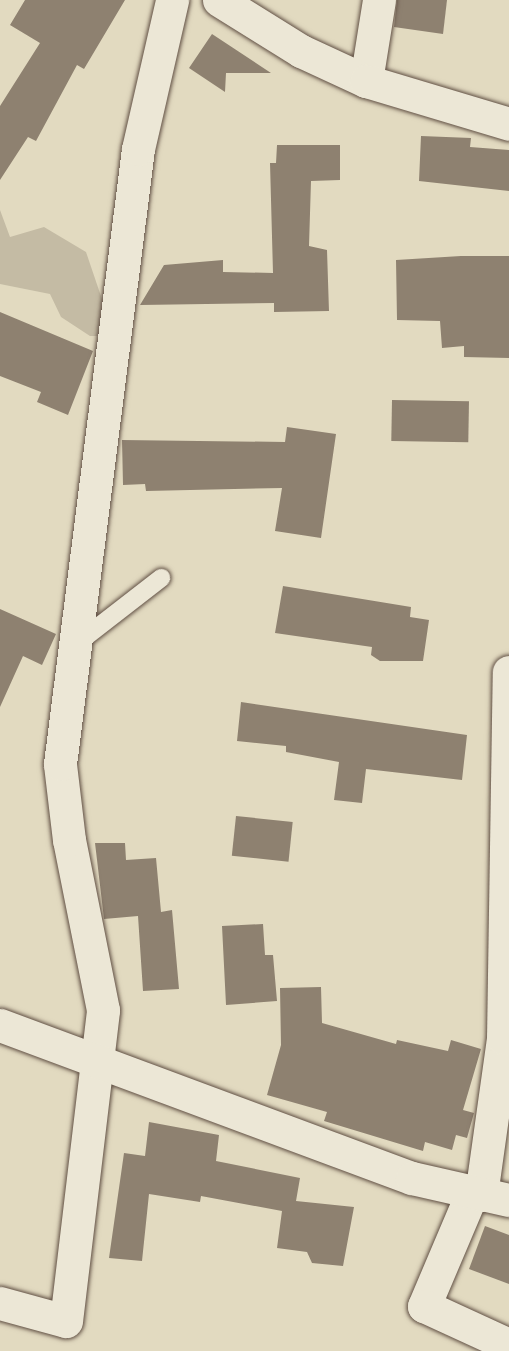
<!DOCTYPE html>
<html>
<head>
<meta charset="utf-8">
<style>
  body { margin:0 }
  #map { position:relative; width:509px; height:1351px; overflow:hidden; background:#e2dac0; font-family:"IM FELL Great Primer",serif }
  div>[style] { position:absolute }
  .green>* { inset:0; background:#c4bba4 }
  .building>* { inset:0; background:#8e8170; transform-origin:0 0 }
  .roads { filter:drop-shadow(0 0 2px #604f43) drop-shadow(0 0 2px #604f43) }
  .service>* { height:18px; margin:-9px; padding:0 9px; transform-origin:9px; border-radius:9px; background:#ece7d6 }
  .minor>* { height:33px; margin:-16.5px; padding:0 16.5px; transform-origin:16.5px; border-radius:16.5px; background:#ece7d6 }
  .tertiary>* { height:33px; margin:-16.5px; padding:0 16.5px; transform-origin:16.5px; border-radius:16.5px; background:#ece7d6 }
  span { translate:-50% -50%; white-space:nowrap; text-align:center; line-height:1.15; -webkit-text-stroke:4.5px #ece7d6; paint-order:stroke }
</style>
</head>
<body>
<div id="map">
  <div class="green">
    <i style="clip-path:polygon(0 210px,10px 237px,44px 227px,86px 252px,104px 305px,103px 336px,90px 336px,61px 317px,50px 294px,0 284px)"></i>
  </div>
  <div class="building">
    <i style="clip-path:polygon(25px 0,125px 0,84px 69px,77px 65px,36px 141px,28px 137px,0 180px,0 106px,40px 43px,10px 25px)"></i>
    <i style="clip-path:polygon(397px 0,447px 0,443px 34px,394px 27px)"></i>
    <i style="clip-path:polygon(212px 34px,271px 73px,226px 73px,225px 92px,189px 68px)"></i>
    <i style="clip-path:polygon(421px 136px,471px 138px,470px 147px,509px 150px,509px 191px,419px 181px)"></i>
    <i style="clip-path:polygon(277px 145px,340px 145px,340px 180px,311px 181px,309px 246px,327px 250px,329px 311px,274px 312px,274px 303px,140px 305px,164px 265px,223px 260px,223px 272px,273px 273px,270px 163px,276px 163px)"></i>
    <i style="clip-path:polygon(461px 256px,509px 256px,509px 358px,464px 357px,464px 346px,442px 348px,440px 321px,397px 320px,396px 260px)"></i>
    <i style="clip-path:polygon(0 312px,93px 351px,68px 415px,37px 402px,41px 392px,0 376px)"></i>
    <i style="left:392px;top:400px;width:77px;height:41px;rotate:1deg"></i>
    <i style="clip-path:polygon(287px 427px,336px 434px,321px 538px,275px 531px,282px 488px,146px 491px,145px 484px,123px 485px,122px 440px,285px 442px)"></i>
    <i style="clip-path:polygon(283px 586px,411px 607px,410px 617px,429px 620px,423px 661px,380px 661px,371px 655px,372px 647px,275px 633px)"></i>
    <i style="clip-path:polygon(0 609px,56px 634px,42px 665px,23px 656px,0 707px)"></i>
    <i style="clip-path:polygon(241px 702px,467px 735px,462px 780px,366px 769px,362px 803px,334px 800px,339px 762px,286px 752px,286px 746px,237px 741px)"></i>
    <i style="left:236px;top:816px;width:57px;height:40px;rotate:6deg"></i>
    <i style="clip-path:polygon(95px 843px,125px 843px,126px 860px,156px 858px,161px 912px,172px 910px,179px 989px,143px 991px,138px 916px,104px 919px)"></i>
    <i style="clip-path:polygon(263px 924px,265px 955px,273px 955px,277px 1001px,226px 1005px,222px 926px)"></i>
    <i style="clip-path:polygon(321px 987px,322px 1023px,396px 1044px,397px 1040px,448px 1051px,451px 1040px,481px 1049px,463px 1110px,474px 1113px,467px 1138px,456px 1135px,452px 1150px,425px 1142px,423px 1151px,324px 1121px,327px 1112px,267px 1095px,281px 1045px,280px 988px)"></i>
    <i style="clip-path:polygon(149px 1122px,219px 1135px,216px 1161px,300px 1178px,296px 1201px,354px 1207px,343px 1266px,312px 1263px,307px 1252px,277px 1248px,282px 1211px,201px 1196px,200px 1202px,149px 1194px,142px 1261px,109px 1258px,124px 1153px,145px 1156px)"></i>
    <i style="clip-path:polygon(485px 1226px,509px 1235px,509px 1284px,469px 1269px)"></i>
  </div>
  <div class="roads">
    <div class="service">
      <i style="left:76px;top:644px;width:108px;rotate:-37.8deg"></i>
    </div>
    <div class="minor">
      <i style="left:366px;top:81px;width:82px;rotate:-80.9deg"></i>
      <i style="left:472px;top:1193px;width:123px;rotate:113deg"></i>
      <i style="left:424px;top:1306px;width:94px;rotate:24.6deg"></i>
      <i style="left:481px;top:1195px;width:159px;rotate:-82deg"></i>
      <i style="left:503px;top:1038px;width:366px;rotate:-89.1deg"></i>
      <i style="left:0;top:1303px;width:68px;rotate:15.3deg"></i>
      <i style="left:66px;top:1321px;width:313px;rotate:-83.2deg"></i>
      <i style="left:103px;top:1010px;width:173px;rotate:-101.3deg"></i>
      <i style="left:69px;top:840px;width:77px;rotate:-96.8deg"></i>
      <i style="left:60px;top:764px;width:620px;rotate:-82.77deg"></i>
      <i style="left:138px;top:149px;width:153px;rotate:-77.1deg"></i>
    </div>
    <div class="tertiary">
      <i style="left:219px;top:0;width:97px;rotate:31.9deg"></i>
      <i style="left:301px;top:51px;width:72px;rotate:24.8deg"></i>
      <i style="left:366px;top:81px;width:149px;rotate:16.7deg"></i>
      <i style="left:0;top:1025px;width:439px;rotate:20.4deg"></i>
      <i style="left:412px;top:1178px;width:99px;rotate:12.8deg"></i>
    </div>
  </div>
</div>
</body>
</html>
